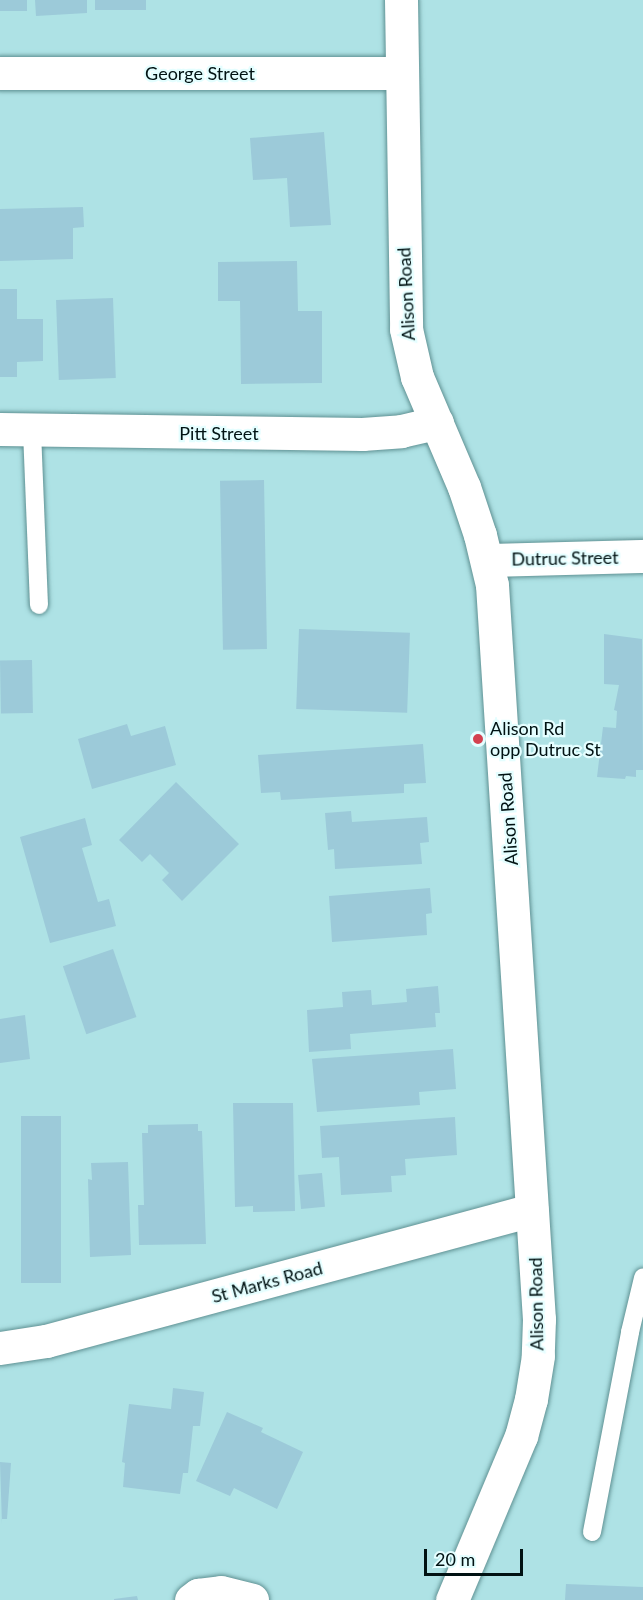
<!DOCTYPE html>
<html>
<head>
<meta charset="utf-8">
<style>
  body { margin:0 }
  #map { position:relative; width:643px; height:1600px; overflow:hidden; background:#aee2e5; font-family:Lato,sans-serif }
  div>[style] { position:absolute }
  .building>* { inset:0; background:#9ccad9; transform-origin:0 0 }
  .roads { filter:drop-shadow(0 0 2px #5f9193) drop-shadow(0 0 2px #5f9193) }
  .lane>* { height:18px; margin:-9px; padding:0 9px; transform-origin:9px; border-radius:9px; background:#fff }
  .street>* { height:33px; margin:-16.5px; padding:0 16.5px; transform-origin:16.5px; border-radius:16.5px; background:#fff }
  .secondary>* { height:33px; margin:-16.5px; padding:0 16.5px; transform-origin:16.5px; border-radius:16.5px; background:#fff }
  .dots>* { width:16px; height:16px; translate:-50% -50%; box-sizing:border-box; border:3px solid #e4feff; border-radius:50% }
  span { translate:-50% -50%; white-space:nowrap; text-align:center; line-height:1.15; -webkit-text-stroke:4.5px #e4feff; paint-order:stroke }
  .street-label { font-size:18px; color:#011213 }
  .poi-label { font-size:18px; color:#011213 }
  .left { translate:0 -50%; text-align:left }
  .scale { position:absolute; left:424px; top:1549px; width:99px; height:27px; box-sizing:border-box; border:3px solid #011213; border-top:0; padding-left:8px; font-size:18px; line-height:21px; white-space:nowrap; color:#011213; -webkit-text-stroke:4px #e4feff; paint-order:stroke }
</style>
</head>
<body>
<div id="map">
  <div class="building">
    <i style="left:0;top:0;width:27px;height:11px"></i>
    <i style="clip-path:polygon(35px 0,87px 0,87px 13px,36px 16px)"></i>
    <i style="left:95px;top:0;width:51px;height:10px"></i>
    <i style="clip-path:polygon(324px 132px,331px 225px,290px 227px,287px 178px,253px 180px,250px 138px)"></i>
    <i style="clip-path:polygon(83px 207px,84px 227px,73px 228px,73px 259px,0 261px,0 209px)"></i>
    <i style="clip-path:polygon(297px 261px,298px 311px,322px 311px,322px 383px,241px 384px,240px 301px,218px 301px,218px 262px)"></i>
    <i style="clip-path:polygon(0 289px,17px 289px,17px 319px,43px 319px,43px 361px,17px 362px,17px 377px,0 377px)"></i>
    <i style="left:113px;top:298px;width:80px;height:57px;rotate:88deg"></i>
    <i style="left:264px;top:480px;width:169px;height:44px;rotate:89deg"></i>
    <i style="left:299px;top:629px;width:111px;height:80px;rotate:2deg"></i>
    <i style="clip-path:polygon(604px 634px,642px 639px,643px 770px,636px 770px,636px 777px,626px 776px,625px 779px,597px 777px,603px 727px,616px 728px,617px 711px,614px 710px,619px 685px,604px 684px)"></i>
    <i style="left:32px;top:660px;width:53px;height:32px;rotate:89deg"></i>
    <i style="clip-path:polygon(127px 724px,131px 736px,165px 726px,176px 765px,92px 789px,78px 739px)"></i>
    <i style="clip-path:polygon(423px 744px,426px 783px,404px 784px,404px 793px,281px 800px,280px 792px,261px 793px,258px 755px)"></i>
    <i style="clip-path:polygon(176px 782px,239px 844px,182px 901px,162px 880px,169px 873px,150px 854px,142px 862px,119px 840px)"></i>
    <i style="clip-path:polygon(351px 811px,352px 822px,427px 817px,429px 842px,420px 843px,422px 864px,335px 869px,334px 849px,328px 850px,325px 813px)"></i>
    <i style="clip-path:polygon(85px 818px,92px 845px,82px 848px,98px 902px,109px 899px,116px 926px,50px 943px,20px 837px)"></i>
    <i style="clip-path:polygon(430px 888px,432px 913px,426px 914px,427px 935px,332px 942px,329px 896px)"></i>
    <i style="left:113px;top:949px;width:72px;height:53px;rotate:71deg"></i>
    <i style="clip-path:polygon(438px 986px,440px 1013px,435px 1013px,436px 1027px,350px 1034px,351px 1049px,309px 1052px,307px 1010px,343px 1007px,342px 992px,371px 990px,372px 1005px,407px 1002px,406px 989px)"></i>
    <i style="clip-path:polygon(25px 1015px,30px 1059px,0 1063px,0 1019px)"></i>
    <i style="clip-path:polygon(453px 1049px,456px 1089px,419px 1092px,420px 1105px,317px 1112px,312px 1059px)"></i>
    <i style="clip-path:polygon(233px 1103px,293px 1103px,295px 1211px,253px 1212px,253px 1206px,235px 1207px)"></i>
    <i style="left:21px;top:1116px;width:40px;height:167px"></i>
    <i style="clip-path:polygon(455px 1117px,457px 1155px,405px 1159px,406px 1175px,391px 1176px,392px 1192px,341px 1195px,339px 1157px,322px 1158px,320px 1126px)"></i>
    <i style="clip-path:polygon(198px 1124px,198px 1131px,202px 1131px,206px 1244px,139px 1245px,138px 1205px,144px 1205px,142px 1133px,148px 1133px,148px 1125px)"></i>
    <i style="clip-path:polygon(128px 1162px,131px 1255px,90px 1257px,88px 1179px,92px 1180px,91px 1163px)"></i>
    <i style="left:322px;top:1173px;width:34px;height:24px;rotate:85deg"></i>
    <i style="clip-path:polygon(173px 1388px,204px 1392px,200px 1426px,193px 1426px,188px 1473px,183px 1473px,180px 1494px,123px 1487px,125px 1463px,122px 1462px,129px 1404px,171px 1409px)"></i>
    <i style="clip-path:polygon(227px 1412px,263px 1428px,261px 1432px,303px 1452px,277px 1509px,234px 1488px,230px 1496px,196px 1481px)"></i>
    <i style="clip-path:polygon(0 1462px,11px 1463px,7px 1519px,2px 1519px,2px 1525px)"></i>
    <i style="clip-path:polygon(566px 1584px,643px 1587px,643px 1600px,565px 1600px)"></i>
    <i style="clip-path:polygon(137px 1596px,138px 1600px,114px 1600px,114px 1599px)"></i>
  </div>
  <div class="roads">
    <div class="lane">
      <i style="left:32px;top:431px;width:174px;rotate:87.7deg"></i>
      <i style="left:592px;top:1532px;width:204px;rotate:-79.2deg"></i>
      <i style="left:630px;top:1332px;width:56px;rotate:-76.5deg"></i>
    </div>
    <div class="street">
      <i style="left:0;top:73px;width:401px"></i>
      <i style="left:0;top:429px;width:362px;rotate:0.8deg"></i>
      <i style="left:362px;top:434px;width:39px;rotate:-4deg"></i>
      <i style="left:401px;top:431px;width:37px;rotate:-13deg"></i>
      <i style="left:487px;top:560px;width:156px;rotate:-1.5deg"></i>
      <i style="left:0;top:1348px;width:47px;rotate:-8.7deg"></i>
      <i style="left:46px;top:1341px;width:503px;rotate:-15.09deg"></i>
      <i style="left:191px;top:1600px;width:9px;rotate:-36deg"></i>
      <i style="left:198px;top:1595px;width:23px;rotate:-7deg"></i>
      <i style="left:221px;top:1592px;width:32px;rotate:14deg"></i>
    </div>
    <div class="secondary">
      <i style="left:401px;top:0;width:329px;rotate:89.1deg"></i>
      <i style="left:406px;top:329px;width:49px;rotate:77.1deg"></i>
      <i style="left:417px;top:377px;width:120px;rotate:66.9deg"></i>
      <i style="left:464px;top:487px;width:51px;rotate:71.6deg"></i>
      <i style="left:480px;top:535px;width:51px;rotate:76.5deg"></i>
      <i style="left:492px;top:585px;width:736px;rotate:86.34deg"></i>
      <i style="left:539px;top:1319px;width:37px;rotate:92deg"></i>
      <i style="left:538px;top:1356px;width:44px;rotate:99.2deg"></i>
      <i style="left:531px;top:1399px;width:38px;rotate:105deg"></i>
      <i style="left:521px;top:1436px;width:178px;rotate:112.8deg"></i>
    </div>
  </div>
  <div class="dots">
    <i style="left:478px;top:739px;background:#d34250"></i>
  </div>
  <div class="street-label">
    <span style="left:200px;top:73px">George Street</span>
    <span style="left:406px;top:294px;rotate:-93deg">Alison Road</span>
    <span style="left:219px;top:433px">Pitt Street</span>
    <span style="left:565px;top:558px;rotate:-1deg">Dutruc Street</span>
    <span style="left:508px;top:819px;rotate:-94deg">Alison Road</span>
    <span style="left:267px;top:1282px;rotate:-15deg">St Marks Road</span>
    <span style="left:536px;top:1304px;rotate:-91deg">Alison Road</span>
  </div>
  <div class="poi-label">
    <span class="left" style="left:490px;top:739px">Alison Rd<br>opp Dutruc St</span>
  </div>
  <div class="scale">20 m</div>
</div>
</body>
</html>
